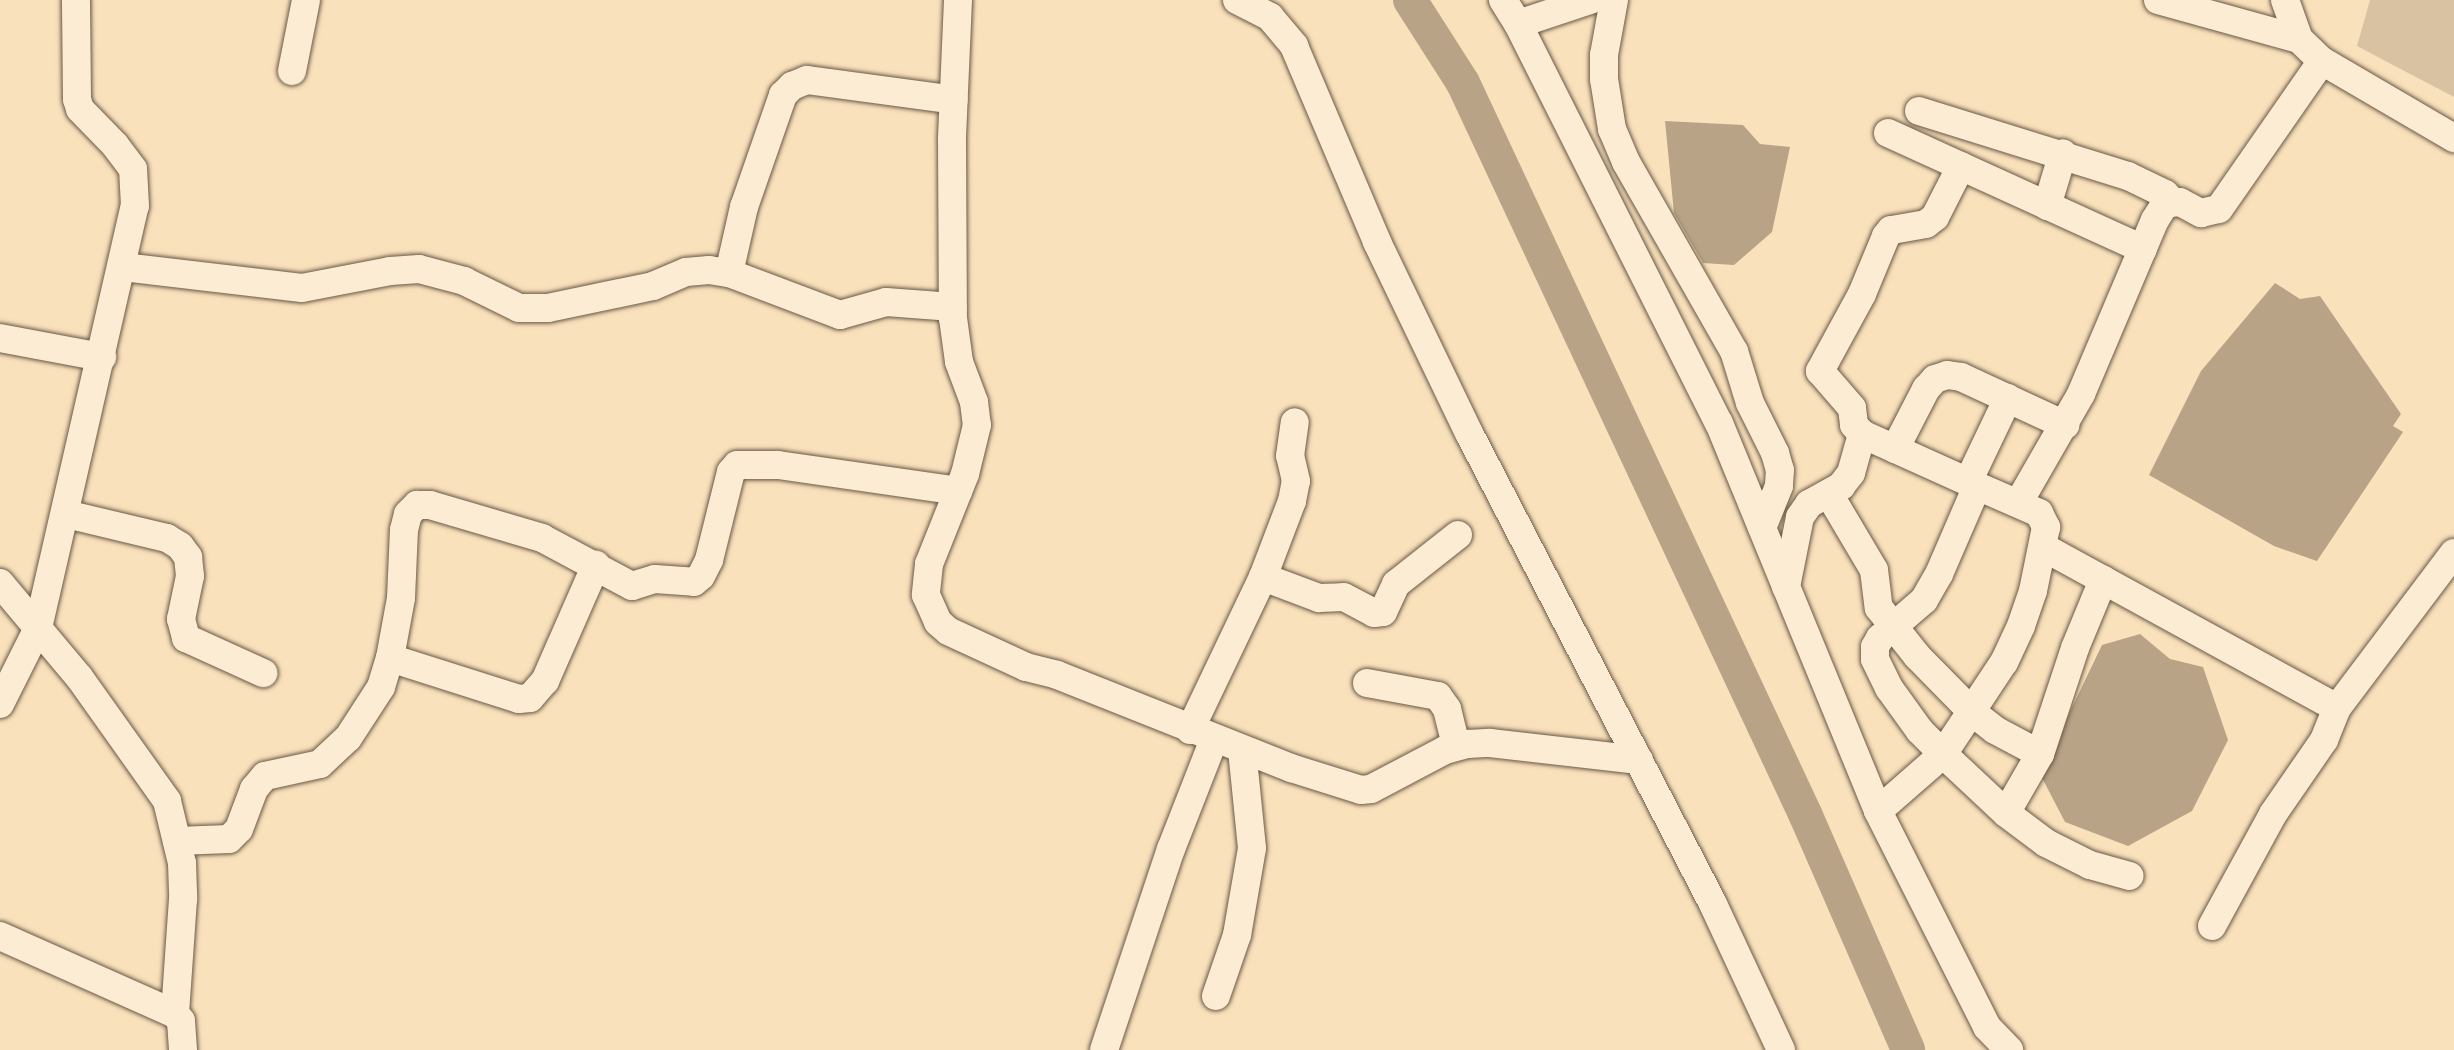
<!DOCTYPE html>
<html>
<head>
<meta charset="utf-8">
<style>
  body { margin:0 }
  #map { position:relative; width:2454px; height:1050px; overflow:hidden; background:#f9e1bb; font-family:"Old Standard TT",serif }
  div>[style] { position:absolute }
  .green>* { inset:0; background:#d9c2a1 }
  .water>* { inset:0; background:#b8a386 }
  .river>* { height:34px; margin:-17px; padding:0 17px; transform-origin:17px; border-radius:17px; background:#b8a386 }
  .roads { filter:drop-shadow(0 0 2px #6a5847) drop-shadow(0 0 2px #6a5847) }
  .minor>* { height:28px; margin:-14px; padding:0 14px; transform-origin:14px; border-radius:14px; background:#fbecd3 }
  span { translate:-50% -50%; white-space:nowrap; text-align:center; line-height:1.15; -webkit-text-stroke:6px #fbecd3; paint-order:stroke }
</style>
</head>
<body>
<div id="map">
  <div class="green">
    <i style="clip-path:polygon(2370px 0,2454px 0,2454px 97px,2357px 46px)"></i>
  </div>
  <div class="water">
    <i style="clip-path:polygon(1665px 121px,1743px 125px,1760px 144px,1790px 147px,1772px 232px,1734px 265px,1703px 263px,1674px 213px)"></i>
    <i style="clip-path:polygon(2275px 283px,2300px 299px,2320px 296px,2401px 414px,2393px 426px,2403px 432px,2317px 561px,2274px 546px,2149px 475px,2201px 371px)"></i>
    <i style="clip-path:polygon(2140px 634px,2170px 659px,2203px 667px,2228px 740px,2192px 811px,2128px 846px,2065px 822px,2040px 774px,2102px 645px)"></i>
  </div>
  <div class="river">
    <i style="left:1410px;top:0;width:98px;rotate:57.4deg"></i>
    <i style="left:1463px;top:83px;width:809px;rotate:64.92deg"></i>
    <i style="left:1806px;top:816px;width:255px;rotate:66.4deg"></i>
  </div>
  <div class="roads">
    <div class="minor">
      <i style="left:958px;top:0;width:140px;rotate:92.5deg"></i>
      <i style="left:952px;top:140px;width:178px;rotate:89.7deg"></i>
      <i style="left:953px;top:318px;width:44px;rotate:82.2deg"></i>
      <i style="left:959px;top:362px;width:43px;rotate:69.4deg"></i>
      <i style="left:974px;top:402px;width:23px;rotate:83deg"></i>
      <i style="left:977px;top:425px;width:50px;rotate:103.8deg"></i>
      <i style="left:965px;top:474px;width:97px;rotate:111.8deg"></i>
      <i style="left:929px;top:564px;width:31px;rotate:96deg"></i>
      <i style="left:926px;top:595px;width:30px;rotate:66deg"></i>
      <i style="left:938px;top:622px;width:13px;rotate:42deg"></i>
      <i style="left:948px;top:631px;width:86px;rotate:24.8deg"></i>
      <i style="left:1026px;top:667px;width:32px;rotate:14deg"></i>
      <i style="left:1057px;top:675px;width:252px;rotate:21.7deg"></i>
      <i style="left:1291px;top:768px;width:73px;rotate:17.4deg"></i>
      <i style="left:1361px;top:790px;width:10px;rotate:-6deg"></i>
      <i style="left:1371px;top:789px;width:84px;rotate:-27.8deg"></i>
      <i style="left:1445px;top:750px;width:24px;rotate:-15deg"></i>
      <i style="left:1468px;top:744px;width:22px;rotate:-3deg"></i>
      <i style="left:1490px;top:743px;width:150px;rotate:6.5deg"></i>
      <i style="left:1237px;top:0;width:37px;rotate:27deg"></i>
      <i style="left:1270px;top:17px;width:38px;rotate:50deg"></i>
      <i style="left:1294px;top:46px;width:213px;rotate:67deg"></i>
      <i style="left:1377px;top:242px;width:212px;rotate:64.3deg"></i>
      <i style="left:1469px;top:433px;width:530px;rotate:62.61deg"></i>
      <i style="left:1713px;top:904px;width:161px;rotate:65deg"></i>
      <i style="left:1503px;top:0;width:28px;rotate:58deg"></i>
      <i style="left:1518px;top:24px;width:447px;rotate:63.3deg"></i>
      <i style="left:1719px;top:423px;width:419px;rotate:67.7deg"></i>
      <i style="left:1878px;top:811px;width:242px;rotate:63.2deg"></i>
      <i style="left:1987px;top:1027px;width:32px;rotate:46deg"></i>
      <i style="left:1614px;top:0;width:56px;rotate:100.3deg"></i>
      <i style="left:1604px;top:55px;width:24px;rotate:90deg"></i>
      <i style="left:1604px;top:79px;width:51px;rotate:80.9deg"></i>
      <i style="left:1612px;top:129px;width:36px;rotate:67deg"></i>
      <i style="left:1626px;top:162px;width:218px;rotate:60.3deg"></i>
      <i style="left:1734px;top:351px;width:54px;rotate:72.9deg"></i>
      <i style="left:1750px;top:403px;width:56px;rotate:63.4deg"></i>
      <i style="left:1775px;top:453px;width:18px;rotate:74deg"></i>
      <i style="left:1780px;top:470px;width:16px;rotate:94deg"></i>
      <i style="left:1779px;top:486px;width:45px;rotate:112deg"></i>
      <i style="left:2158px;top:0;width:146px;rotate:15.5deg"></i>
      <i style="left:2285px;top:0;width:41px;rotate:70.3deg"></i>
      <i style="left:2299px;top:39px;width:32px;rotate:44deg"></i>
      <i style="left:2322px;top:61px;width:153px;rotate:30.3deg"></i>
      <i style="left:1518px;top:24px;width:76px;rotate:-18.4deg"></i>
      <i style="left:292px;top:71px;width:72px;rotate:-78.8deg"></i>
      <i style="left:1919px;top:111px;width:219px;rotate:17.3deg"></i>
      <i style="left:2128px;top:176px;width:41px;rotate:25.9deg"></i>
      <i style="left:2165px;top:194px;width:10px;rotate:45deg"></i>
      <i style="left:1888px;top:133px;width:280px;rotate:24.5deg"></i>
      <i style="left:1961px;top:166px;width:57px;rotate:117deg"></i>
      <i style="left:1935px;top:217px;width:11px;rotate:142deg"></i>
      <i style="left:1926px;top:224px;width:36px;rotate:170deg"></i>
      <i style="left:1891px;top:230px;width:8px;rotate:130deg"></i>
      <i style="left:1886px;top:236px;width:63px;rotate:112.5deg"></i>
      <i style="left:1862px;top:294px;width:88px;rotate:118.6deg"></i>
      <i style="left:1820px;top:371px;width:49px;rotate:49.1deg"></i>
      <i style="left:1852px;top:408px;width:17px;rotate:83deg"></i>
      <i style="left:1854px;top:425px;width:12px;rotate:48deg"></i>
      <i style="left:1862px;top:434px;width:126px;rotate:24.3deg"></i>
      <i style="left:2047px;top:206px;width:55px;rotate:-73.2deg"></i>
      <i style="left:123px;top:267px;width:180px;rotate:6.7deg"></i>
      <i style="left:302px;top:288px;width:90px;rotate:-10.9deg"></i>
      <i style="left:390px;top:271px;width:29px;rotate:-4deg"></i>
      <i style="left:419px;top:269px;width:47px;rotate:14.9deg"></i>
      <i style="left:464px;top:281px;width:61px;rotate:26.1deg"></i>
      <i style="left:519px;top:308px;width:29px"></i>
      <i style="left:548px;top:308px;width:107px;rotate:-11.8deg"></i>
      <i style="left:653px;top:286px;width:36px;rotate:-23deg"></i>
      <i style="left:686px;top:272px;width:23px;rotate:-5deg"></i>
      <i style="left:709px;top:270px;width:20px;rotate:9deg"></i>
      <i style="left:729px;top:273px;width:119px;rotate:20.7deg"></i>
      <i style="left:840px;top:315px;width:48px;rotate:-15.8deg"></i>
      <i style="left:886px;top:302px;width:67px;rotate:4.3deg"></i>
      <i style="left:729px;top:273px;width:68px;rotate:-77.2deg"></i>
      <i style="left:744px;top:207px;width:119px;rotate:-70.8deg"></i>
      <i style="left:783px;top:95px;width:13px;rotate:-45deg"></i>
      <i style="left:792px;top:86px;width:16px;rotate:-22deg"></i>
      <i style="left:807px;top:80px;width:148px;rotate:7.7deg"></i>
      <i style="left:0;top:338px;width:104px;rotate:10.6deg"></i>
      <i style="left:1895px;top:449px;width:68px;rotate:-62.7deg"></i>
      <i style="left:1926px;top:389px;width:13px;rotate:-48deg"></i>
      <i style="left:1935px;top:379px;width:13px;rotate:-18deg"></i>
      <i style="left:1947px;top:375px;width:14px;rotate:8deg"></i>
      <i style="left:1961px;top:377px;width:115px;rotate:24.8deg"></i>
      <i style="left:1968px;top:482px;width:93px;rotate:-64.5deg"></i>
      <i style="left:1829px;top:494px;width:88px;rotate:59.4deg"></i>
      <i style="left:1874px;top:570px;width:38px;rotate:83deg"></i>
      <i style="left:1879px;top:608px;width:61px;rotate:51.6deg"></i>
      <i style="left:1917px;top:656px;width:78px;rotate:45.5deg"></i>
      <i style="left:1972px;top:712px;width:29px;rotate:38deg"></i>
      <i style="left:1995px;top:730px;width:51px;rotate:28.1deg"></i>
      <i style="left:2019px;top:502px;width:125px;rotate:-60.1deg"></i>
      <i style="left:2081px;top:394px;width:189px;rotate:-67deg"></i>
      <i style="left:2155px;top:220px;width:19px;rotate:-58deg"></i>
      <i style="left:2165px;top:204px;width:15px;rotate:-8deg"></i>
      <i style="left:2180px;top:202px;width:24px;rotate:28deg"></i>
      <i style="left:2201px;top:213px;width:18px;rotate:-13deg"></i>
      <i style="left:2219px;top:209px;width:180px;rotate:-55.2deg"></i>
      <i style="left:66px;top:514px;width:104px;rotate:13.4deg"></i>
      <i style="left:167px;top:538px;width:15px;rotate:32deg"></i>
      <i style="left:180px;top:546px;width:14px;rotate:54deg"></i>
      <i style="left:188px;top:557px;width:19px;rotate:84deg"></i>
      <i style="left:190px;top:576px;width:44px;rotate:101.8deg"></i>
      <i style="left:181px;top:619px;width:20px;rotate:75deg"></i>
      <i style="left:186px;top:638px;width:85px;rotate:24.4deg"></i>
      <i style="left:2043px;top:547px;width:335px;rotate:28.7deg"></i>
      <i style="left:1263px;top:577px;width:60px;rotate:20.6deg"></i>
      <i style="left:1319px;top:598px;width:25px;rotate:-2deg"></i>
      <i style="left:1344px;top:597px;width:34px;rotate:28deg"></i>
      <i style="left:1374px;top:613px;width:9px;rotate:-6deg"></i>
      <i style="left:1383px;top:612px;width:31px;rotate:-65deg"></i>
      <i style="left:1396px;top:584px;width:79px;rotate:-38.3deg"></i>
      <i style="left:0;top:583px;width:123px;rotate:50deg"></i>
      <i style="left:79px;top:677px;width:152px;rotate:54.6deg"></i>
      <i style="left:167px;top:801px;width:64px;rotate:76.4deg"></i>
      <i style="left:182px;top:863px;width:36px;rotate:88deg"></i>
      <i style="left:183px;top:899px;width:115px;rotate:94deg"></i>
      <i style="left:1786px;top:587px;width:71px;rotate:-78.7deg"></i>
      <i style="left:1800px;top:517px;width:16px;rotate:-55deg"></i>
      <i style="left:1809px;top:504px;width:37px;rotate:-29deg"></i>
      <i style="left:1841px;top:486px;width:16px;rotate:-52deg"></i>
      <i style="left:1851px;top:473px;width:41px;rotate:-74.2deg"></i>
      <i style="left:390px;top:658px;width:135px;rotate:17.6deg"></i>
      <i style="left:519px;top:699px;width:11px;rotate:-5deg"></i>
      <i style="left:530px;top:698px;width:23px;rotate:-49deg"></i>
      <i style="left:545px;top:681px;width:127px;rotate:-66.3deg"></i>
      <i style="left:1367px;top:683px;width:72px;rotate:10.4deg"></i>
      <i style="left:1438px;top:696px;width:16px;rotate:55deg"></i>
      <i style="left:1447px;top:709px;width:38px;rotate:76deg"></i>
      <i style="left:0;top:704px;width:85px;rotate:-63.4deg"></i>
      <i style="left:38px;top:628px;width:433px;rotate:-77.1deg"></i>
      <i style="left:135px;top:206px;width:37px;rotate:-93deg"></i>
      <i style="left:133px;top:169px;width:30px;rotate:-127deg"></i>
      <i style="left:115px;top:145px;width:50px;rotate:-134.2deg"></i>
      <i style="left:80px;top:109px;width:10px;rotate:-107deg"></i>
      <i style="left:77px;top:99px;width:99px;rotate:-90.6deg"></i>
      <i style="left:1190px;top:730px;width:170px;rotate:-64.5deg"></i>
      <i style="left:1263px;top:577px;width:81px;rotate:-69.1deg"></i>
      <i style="left:1292px;top:501px;width:20px;rotate:-79deg"></i>
      <i style="left:1296px;top:481px;width:26px;rotate:-103deg"></i>
      <i style="left:1290px;top:456px;width:34px;rotate:-82deg"></i>
      <i style="left:1878px;top:811px;width:86px;rotate:-41.2deg"></i>
      <i style="left:1943px;top:754px;width:33px;rotate:-135deg"></i>
      <i style="left:1920px;top:731px;width:53px;rotate:-125.8deg"></i>
      <i style="left:1889px;top:688px;width:32px;rotate:-116deg"></i>
      <i style="left:1875px;top:659px;width:12px;rotate:-90deg"></i>
      <i style="left:1875px;top:647px;width:10px;rotate:-61deg"></i>
      <i style="left:1880px;top:638px;width:58px;rotate:-40.8deg"></i>
      <i style="left:1924px;top:600px;width:30px;rotate:-60deg"></i>
      <i style="left:1939px;top:574px;width:96px;rotate:-66.6deg"></i>
      <i style="left:1977px;top:486px;width:68px;rotate:23.5deg"></i>
      <i style="left:2039px;top:513px;width:16px;rotate:63deg"></i>
      <i style="left:2046px;top:527px;width:65px;rotate:101.5deg"></i>
      <i style="left:2033px;top:591px;width:37px;rotate:109deg"></i>
      <i style="left:2021px;top:626px;width:40px;rotate:115deg"></i>
      <i style="left:2004px;top:662px;width:110px;rotate:123.5deg"></i>
      <i style="left:1943px;top:754px;width:86px;rotate:43.1deg"></i>
      <i style="left:2006px;top:813px;width:50px;rotate:36.9deg"></i>
      <i style="left:2046px;top:843px;width:49px;rotate:26.6deg"></i>
      <i style="left:2090px;top:865px;width:41px;rotate:15.4deg"></i>
      <i style="left:2006px;top:813px;width:68px;rotate:-60deg"></i>
      <i style="left:2040px;top:754px;width:112px;rotate:-71.7deg"></i>
      <i style="left:2075px;top:648px;width:74px;rotate:-67.6deg"></i>
      <i style="left:177px;top:841px;width:52px;rotate:-2.2deg"></i>
      <i style="left:229px;top:839px;width:14px;rotate:-45deg"></i>
      <i style="left:239px;top:829px;width:43px;rotate:-69.4deg"></i>
      <i style="left:254px;top:789px;width:17px;rotate:-50deg"></i>
      <i style="left:265px;top:776px;width:56px;rotate:-12.3deg"></i>
      <i style="left:320px;top:764px;width:38px;rotate:-43deg"></i>
      <i style="left:348px;top:738px;width:61px;rotate:-57.1deg"></i>
      <i style="left:381px;top:687px;width:30px;rotate:-73deg"></i>
      <i style="left:390px;top:658px;width:61px;rotate:-79.6deg"></i>
      <i style="left:401px;top:598px;width:68px;rotate:-87.5deg"></i>
      <i style="left:404px;top:530px;width:16px;rotate:-76deg"></i>
      <i style="left:408px;top:514px;width:13px;rotate:-45deg"></i>
      <i style="left:417px;top:505px;width:13px"></i>
      <i style="left:430px;top:505px;width:117px;rotate:16.4deg"></i>
      <i style="left:542px;top:538px;width:102px;rotate:28.1deg"></i>
      <i style="left:632px;top:586px;width:24px;rotate:-17deg"></i>
      <i style="left:655px;top:579px;width:39px;rotate:4deg"></i>
      <i style="left:694px;top:582px;width:9px;rotate:-41deg"></i>
      <i style="left:701px;top:576px;width:18px;rotate:-63deg"></i>
      <i style="left:709px;top:560px;width:91px;rotate:-76deg"></i>
      <i style="left:731px;top:472px;width:9px;rotate:-49deg"></i>
      <i style="left:737px;top:465px;width:41px"></i>
      <i style="left:778px;top:465px;width:182px;rotate:8.2deg"></i>
      <i style="left:2212px;top:926px;width:128px;rotate:-61.4deg"></i>
      <i style="left:2273px;top:814px;width:90px;rotate:-55.4deg"></i>
      <i style="left:2324px;top:740px;width:35px;rotate:-68deg"></i>
      <i style="left:2337px;top:708px;width:194px;rotate:-53deg"></i>
      <i style="left:0;top:936px;width:192px;rotate:24deg"></i>
      <i style="left:175px;top:1014px;width:9px;rotate:49deg"></i>
      <i style="left:181px;top:1021px;width:29px;rotate:86deg"></i>
      <i style="left:1216px;top:996px;width:65px;rotate:-71deg"></i>
      <i style="left:1237px;top:935px;width:88px;rotate:-80.2deg"></i>
      <i style="left:1252px;top:848px;width:99px;rotate:-95.8deg"></i>
      <i style="left:1104px;top:1050px;width:212px;rotate:-71.6deg"></i>
      <i style="left:1171px;top:849px;width:118px;rotate:-68.6deg"></i>
    </div>
  </div>
</div>
</body>
</html>
